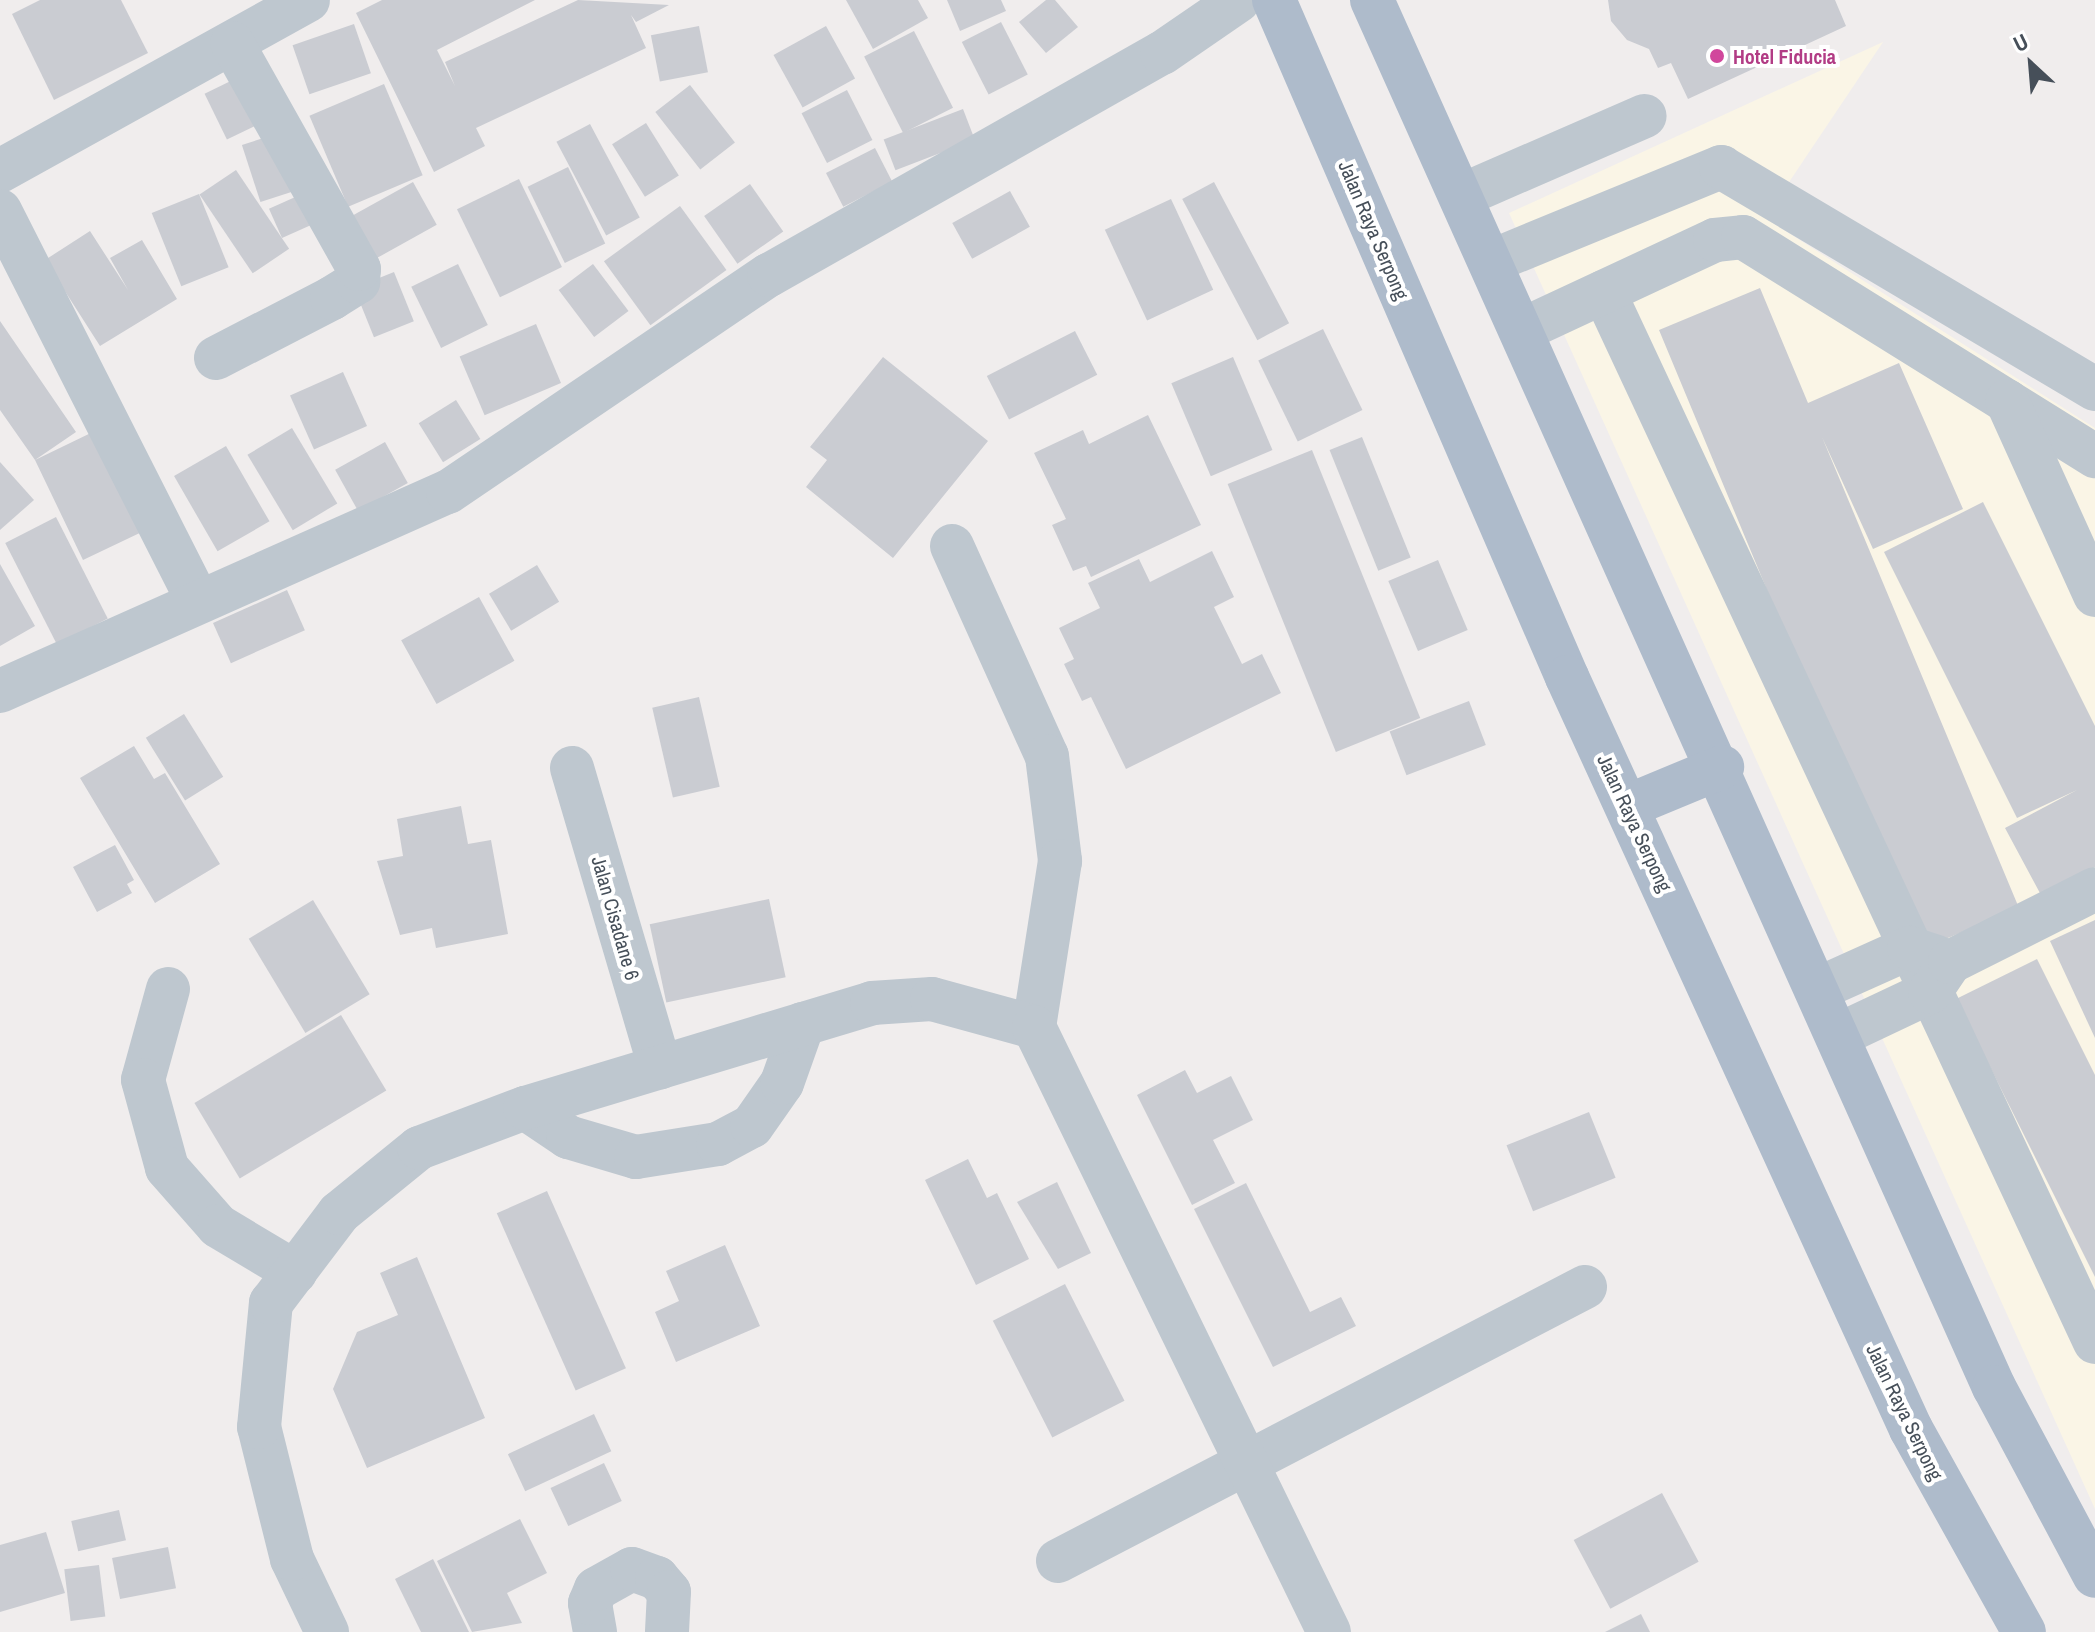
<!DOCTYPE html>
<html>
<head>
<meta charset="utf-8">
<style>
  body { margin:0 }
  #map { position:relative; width:2095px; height:1632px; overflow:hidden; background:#f0eded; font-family:"Archivo Narrow",sans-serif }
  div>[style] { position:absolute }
  .commercial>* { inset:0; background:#faf5e6 }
  .building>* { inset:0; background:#caccd2; transform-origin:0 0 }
  .minor>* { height:44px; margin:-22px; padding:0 22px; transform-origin:22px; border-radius:22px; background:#bec7cf }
  .major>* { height:44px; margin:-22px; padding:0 22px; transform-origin:22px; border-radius:22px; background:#aebbcb }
  .dots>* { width:22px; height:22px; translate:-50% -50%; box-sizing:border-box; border:4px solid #fff; border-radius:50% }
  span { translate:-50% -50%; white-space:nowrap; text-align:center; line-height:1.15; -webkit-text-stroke:8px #fff; paint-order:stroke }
  .hotel-label { font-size:20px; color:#b23c85; font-weight:700 }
  .left { translate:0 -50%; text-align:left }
  .street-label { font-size:20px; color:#464f59 }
  .north { position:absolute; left:1991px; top:24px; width:80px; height:80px; -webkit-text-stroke:6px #fff; paint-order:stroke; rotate:334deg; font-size:22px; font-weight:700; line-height:32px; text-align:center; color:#464f59 }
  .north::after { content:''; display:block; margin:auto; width:28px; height:36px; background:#464f59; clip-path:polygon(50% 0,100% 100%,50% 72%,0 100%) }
</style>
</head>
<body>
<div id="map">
  <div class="commercial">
    <i style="clip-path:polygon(1883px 42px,1765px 218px,2095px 428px,2095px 1509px,1509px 213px)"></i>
  </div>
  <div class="building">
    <i style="clip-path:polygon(40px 0,121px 0,148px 53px,54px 100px,12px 14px)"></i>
    <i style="clip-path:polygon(382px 0,535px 0,437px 50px,455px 86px,445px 62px,578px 0,669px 5px,636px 22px,631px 15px,646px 48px,476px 128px,485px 146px,434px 172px,356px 13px)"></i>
    <i style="clip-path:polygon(846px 0,918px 0,928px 18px,873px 49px)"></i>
    <i style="clip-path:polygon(947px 0,1001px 0,1006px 11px,960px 31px)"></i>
    <i style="clip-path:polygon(1046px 0,1055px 0,1078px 27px,1046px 53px,1019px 22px)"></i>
    <i style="clip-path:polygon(1608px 0,1835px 0,1846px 26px,1688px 99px,1671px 63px,1658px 68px,1649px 49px,1627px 40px,1611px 21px)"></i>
    <i style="left:1001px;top:22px;width:59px;height:44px;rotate:63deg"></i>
    <i style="left:354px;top:24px;width:52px;height:65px;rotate:71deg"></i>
    <i style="left:699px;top:26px;width:47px;height:49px;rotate:79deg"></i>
    <i style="left:826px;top:26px;width:60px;height:60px;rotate:61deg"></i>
    <i style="left:914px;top:31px;width:86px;height:56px;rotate:63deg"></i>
    <i style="left:245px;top:74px;width:51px;height:45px;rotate:64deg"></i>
    <i style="left:384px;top:84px;width:99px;height:81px;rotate:67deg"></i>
    <i style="left:690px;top:85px;width:73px;height:44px;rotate:52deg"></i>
    <i style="left:847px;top:90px;width:56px;height:51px;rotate:63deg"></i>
    <i style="left:963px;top:109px;width:33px;height:85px;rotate:69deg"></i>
    <i style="left:646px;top:123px;width:62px;height:40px;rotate:58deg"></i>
    <i style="left:590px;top:124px;width:106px;height:38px;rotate:62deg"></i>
    <i style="left:279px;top:133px;width:60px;height:39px;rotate:72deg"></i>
    <i style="left:875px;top:148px;width:38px;height:55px;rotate:63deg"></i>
    <i style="left:568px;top:167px;width:85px;height:45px;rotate:64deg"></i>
    <i style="left:236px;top:170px;width:95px;height:44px;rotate:56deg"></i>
    <i style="left:519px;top:179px;width:98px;height:69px;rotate:64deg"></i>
    <i style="left:413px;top:182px;width:49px;height:83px;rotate:61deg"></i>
    <i style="left:1214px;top:182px;width:160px;height:36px;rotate:62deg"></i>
    <i style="left:750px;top:184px;width:58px;height:56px;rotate:55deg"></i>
    <i style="left:311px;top:190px;width:32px;height:46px;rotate:66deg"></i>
    <i style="left:1010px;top:191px;width:41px;height:66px;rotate:61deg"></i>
    <i style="left:199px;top:194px;width:79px;height:51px;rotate:68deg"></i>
    <i style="left:1171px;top:199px;width:100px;height:73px;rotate:65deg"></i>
    <i style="left:680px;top:206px;width:79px;height:94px;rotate:54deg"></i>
    <i style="clip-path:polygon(90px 231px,128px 290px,110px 258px,142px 240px,177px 299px,100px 346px,45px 260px)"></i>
    <i style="left:458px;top:264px;width:68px;height:52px;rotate:64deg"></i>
    <i style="left:593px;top:264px;width:59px;height:43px;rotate:53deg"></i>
    <i style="left:394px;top:272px;width:53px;height:43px;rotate:68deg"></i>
    <i style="clip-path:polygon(1760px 288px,1808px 403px,1899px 363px,1963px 509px,1873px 549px,1822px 437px,2019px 908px,1917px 951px,1659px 330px)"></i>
    <i style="clip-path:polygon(0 321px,76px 432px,35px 460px,97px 430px,146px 530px,83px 560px,35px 460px,0 410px)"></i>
    <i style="left:536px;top:324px;width:64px;height:83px;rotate:67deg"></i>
    <i style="left:1323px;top:329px;width:90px;height:72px;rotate:64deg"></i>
    <i style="left:1075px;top:331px;width:49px;height:99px;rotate:63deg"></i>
    <i style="clip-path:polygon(883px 357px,988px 441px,893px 558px,806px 487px,827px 460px,810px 447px)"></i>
    <i style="left:1233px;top:357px;width:101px;height:67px;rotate:67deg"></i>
    <i style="left:343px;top:372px;width:59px;height:58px;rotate:66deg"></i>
    <i style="left:456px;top:400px;width:46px;height:44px;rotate:58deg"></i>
    <i style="clip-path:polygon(1148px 415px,1201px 525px,1091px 577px,1086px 566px,1073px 571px,1052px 525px,1066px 519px,1034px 453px,1083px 430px,1089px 444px)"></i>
    <i style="left:292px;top:428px;width:88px;height:52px;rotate:59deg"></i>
    <i style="left:1362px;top:437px;width:130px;height:35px;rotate:68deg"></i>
    <i style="left:385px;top:442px;width:47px;height:57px;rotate:61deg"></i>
    <i style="left:226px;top:446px;width:87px;height:60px;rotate:60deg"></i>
    <i style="left:1312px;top:450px;width:289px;height:91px;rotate:68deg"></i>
    <i style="clip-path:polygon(0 462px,34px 500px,0 530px)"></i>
    <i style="clip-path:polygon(1983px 502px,2095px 726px,2095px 867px,2041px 895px,2005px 828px,2077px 790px,2017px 818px,1884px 552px)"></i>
    <i style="left:56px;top:517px;width:114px;height:57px;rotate:63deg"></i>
    <i style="clip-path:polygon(1212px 551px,1234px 597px,1214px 607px,1242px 664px,1262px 654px,1281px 693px,1126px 769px,1091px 697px,1082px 701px,1064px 664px,1074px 659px,1059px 628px,1100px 608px,1088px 583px,1139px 559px,1150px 582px)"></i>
    <i style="left:1438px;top:560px;width:76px;height:54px;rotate:67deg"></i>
    <i style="clip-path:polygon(0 564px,35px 626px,0 646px)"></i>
    <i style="left:537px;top:565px;width:43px;height:56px;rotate:59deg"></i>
    <i style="left:287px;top:590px;width:44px;height:81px;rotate:66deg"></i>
    <i style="left:479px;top:597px;width:73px;height:89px;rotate:61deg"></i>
    <i style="left:699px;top:697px;width:92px;height:48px;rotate:77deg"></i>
    <i style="left:1469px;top:701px;width:47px;height:85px;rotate:69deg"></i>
    <i style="left:184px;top:714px;width:74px;height:45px;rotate:58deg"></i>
    <i style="clip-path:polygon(134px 746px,154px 779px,165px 773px,220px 864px,155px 903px,80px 778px)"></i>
    <i style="clip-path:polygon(461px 806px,468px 844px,491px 840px,508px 934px,436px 948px,432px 928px,400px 935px,377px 861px,403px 856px,397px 819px)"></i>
    <i style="clip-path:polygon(115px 845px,134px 880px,127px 884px,132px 893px,97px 912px,73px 867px)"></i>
    <i style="left:769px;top:899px;width:80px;height:122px;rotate:78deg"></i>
    <i style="left:313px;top:900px;width:110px;height:75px;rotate:59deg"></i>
    <i style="clip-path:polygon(2095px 920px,2095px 1038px,2050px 941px)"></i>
    <i style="clip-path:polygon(2037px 959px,2095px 1075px,2095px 1277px,1956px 999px)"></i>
    <i style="left:341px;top:1015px;width:88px;height:171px;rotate:59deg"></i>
    <i style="clip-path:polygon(1185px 1070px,1197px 1093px,1231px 1076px,1253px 1120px,1213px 1140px,1235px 1183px,1192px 1205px,1137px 1095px)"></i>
    <i style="left:1589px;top:1112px;width:71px;height:89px;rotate:68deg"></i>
    <i style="clip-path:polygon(968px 1159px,987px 1198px,997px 1193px,1029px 1259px,976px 1285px,925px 1180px)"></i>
    <i style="clip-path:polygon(1057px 1182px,1091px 1253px,1058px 1269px,1017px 1202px)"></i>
    <i style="clip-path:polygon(1246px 1183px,1310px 1312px,1341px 1297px,1356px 1326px,1273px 1367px,1194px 1209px)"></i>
    <i style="left:547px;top:1191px;width:194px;height:55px;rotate:66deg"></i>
    <i style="clip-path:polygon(725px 1245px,760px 1326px,676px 1362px,655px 1312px,679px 1301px,666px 1271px)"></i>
    <i style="clip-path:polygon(417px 1257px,485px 1418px,367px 1468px,333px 1389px,357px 1332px,398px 1315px,380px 1273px)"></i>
    <i style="left:1065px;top:1284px;width:131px;height:81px;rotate:63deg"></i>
    <i style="left:594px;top:1414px;width:41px;height:95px;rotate:65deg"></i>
    <i style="left:604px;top:1463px;width:42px;height:59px;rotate:65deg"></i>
    <i style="left:1662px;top:1493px;width:78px;height:100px;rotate:62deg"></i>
    <i style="left:119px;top:1510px;width:31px;height:49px;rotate:77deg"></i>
    <i style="clip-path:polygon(520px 1519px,547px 1573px,507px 1593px,522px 1623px,472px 1632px,437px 1561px)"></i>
    <i style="clip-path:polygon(46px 1532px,65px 1593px,0 1612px,0 1545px)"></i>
    <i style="left:168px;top:1547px;width:42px;height:57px;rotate:79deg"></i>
    <i style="clip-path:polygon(433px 1559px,469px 1632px,421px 1632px,395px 1579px)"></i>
    <i style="left:99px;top:1565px;width:52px;height:35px;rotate:83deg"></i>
    <i style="clip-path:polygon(1641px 1614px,1650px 1632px,1605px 1632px)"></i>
  </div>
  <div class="minor">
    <i style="left:0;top:171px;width:352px;rotate:-29deg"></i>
    <i style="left:1463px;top:195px;width:198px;rotate:-23.5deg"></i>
    <i style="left:0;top:211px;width:438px;rotate:63.1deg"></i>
    <i style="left:1492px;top:261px;width:248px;rotate:-22.3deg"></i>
    <i style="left:1721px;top:167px;width:435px;rotate:30.7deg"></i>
    <i style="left:1604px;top:292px;width:1159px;rotate:64.94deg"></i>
    <i style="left:1522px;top:330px;width:213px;rotate:-25deg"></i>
    <i style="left:1715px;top:240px;width:28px;rotate:-6deg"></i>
    <i style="left:1743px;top:237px;width:415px;rotate:31.9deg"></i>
    <i style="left:216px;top:358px;width:131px;rotate:-27.3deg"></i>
    <i style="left:332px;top:298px;width:31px;rotate:-32deg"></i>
    <i style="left:358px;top:282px;width:13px;rotate:-86deg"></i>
    <i style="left:359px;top:269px;width:259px;rotate:-119.3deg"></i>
    <i style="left:2007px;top:401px;width:213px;rotate:65.6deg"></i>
    <i style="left:952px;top:546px;width:230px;rotate:65.7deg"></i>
    <i style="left:1047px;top:756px;width:106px;rotate:82.9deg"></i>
    <i style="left:1060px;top:861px;width:168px;rotate:98.9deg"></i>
    <i style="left:0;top:691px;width:490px;rotate:-24deg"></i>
    <i style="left:448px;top:492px;width:387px;rotate:-34.1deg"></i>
    <i style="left:769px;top:275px;width:451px;rotate:-29.5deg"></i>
    <i style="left:1162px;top:53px;width:93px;rotate:-34.5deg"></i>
    <i style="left:572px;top:768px;width:312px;rotate:73.6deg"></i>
    <i style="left:1820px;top:988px;width:98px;rotate:-24.2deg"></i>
    <i style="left:1909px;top:948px;width:29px;rotate:18deg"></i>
    <i style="left:168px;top:989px;width:94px;rotate:105.4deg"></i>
    <i style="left:143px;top:1080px;width:91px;rotate:74.7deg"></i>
    <i style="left:167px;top:1168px;width:77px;rotate:48.7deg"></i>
    <i style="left:218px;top:1226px;width:90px;rotate:30.9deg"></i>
    <i style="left:1839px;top:1035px;width:101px;rotate:-25.3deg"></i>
    <i style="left:1930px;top:992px;width:36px;rotate:-56deg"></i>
    <i style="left:1950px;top:962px;width:162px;rotate:-26.7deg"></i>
    <i style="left:525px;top:1108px;width:52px;rotate:34deg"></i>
    <i style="left:568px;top:1137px;width:71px;rotate:16.4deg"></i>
    <i style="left:636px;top:1157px;width:83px;rotate:-9deg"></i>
    <i style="left:718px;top:1144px;width:38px;rotate:-28deg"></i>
    <i style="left:752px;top:1126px;width:52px;rotate:-55.1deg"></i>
    <i style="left:782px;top:1083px;width:63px;rotate:-70.4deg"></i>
    <i style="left:1058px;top:1561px;width:594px;rotate:-27.47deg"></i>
    <i style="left:327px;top:1632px;width:81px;rotate:-115.6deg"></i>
    <i style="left:292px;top:1559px;width:136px;rotate:-104deg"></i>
    <i style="left:259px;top:1427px;width:125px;rotate:-84.5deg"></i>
    <i style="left:271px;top:1303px;width:113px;rotate:-52.9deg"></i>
    <i style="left:339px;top:1213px;width:103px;rotate:-39.1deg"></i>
    <i style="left:419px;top:1148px;width:113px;rotate:-20.7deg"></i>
    <i style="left:525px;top:1108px;width:363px;rotate:-16.8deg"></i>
    <i style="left:872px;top:1003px;width:60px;rotate:-3.8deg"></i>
    <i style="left:932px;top:999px;width:106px;rotate:15.4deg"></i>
    <i style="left:1034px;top:1027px;width:673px;rotate:64.01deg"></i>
    <i style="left:595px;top:1632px;width:29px;rotate:-100deg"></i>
    <i style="left:590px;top:1603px;width:15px;rotate:-67deg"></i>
    <i style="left:596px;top:1589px;width:41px;rotate:-29.1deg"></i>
    <i style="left:632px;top:1569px;width:27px;rotate:20deg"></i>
    <i style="left:657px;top:1578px;width:18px;rotate:49deg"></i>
    <i style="left:669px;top:1592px;width:40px;rotate:92.9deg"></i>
  </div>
  <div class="major">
    <i style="left:1274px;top:0;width:738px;rotate:66.6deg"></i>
    <i style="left:1567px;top:677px;width:827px;rotate:65.42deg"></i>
    <i style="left:1911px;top:1429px;width:232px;rotate:60.9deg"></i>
    <i style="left:1372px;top:0;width:1520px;rotate:65.85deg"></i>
    <i style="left:1994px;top:1387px;width:214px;rotate:61.9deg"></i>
    <i style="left:1628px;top:806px;width:102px;rotate:-22.5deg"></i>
  </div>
  <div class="dots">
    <i style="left:1717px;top:56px;background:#d1479c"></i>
  </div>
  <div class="hotel-label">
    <span class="left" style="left:1733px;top:56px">Hotel Fiducia</span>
  </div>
  <div class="street-label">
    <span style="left:1374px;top:230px;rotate:67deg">Jalan Raya Serpong</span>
    <span style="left:1635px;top:823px;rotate:65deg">Jalan Raya Serpong</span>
    <span style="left:616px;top:918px;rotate:74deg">Jalan Cisadane 6</span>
    <span style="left:1905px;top:1412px;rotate:64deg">Jalan Raya Serpong</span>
  </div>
  <div class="north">U</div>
</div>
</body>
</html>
